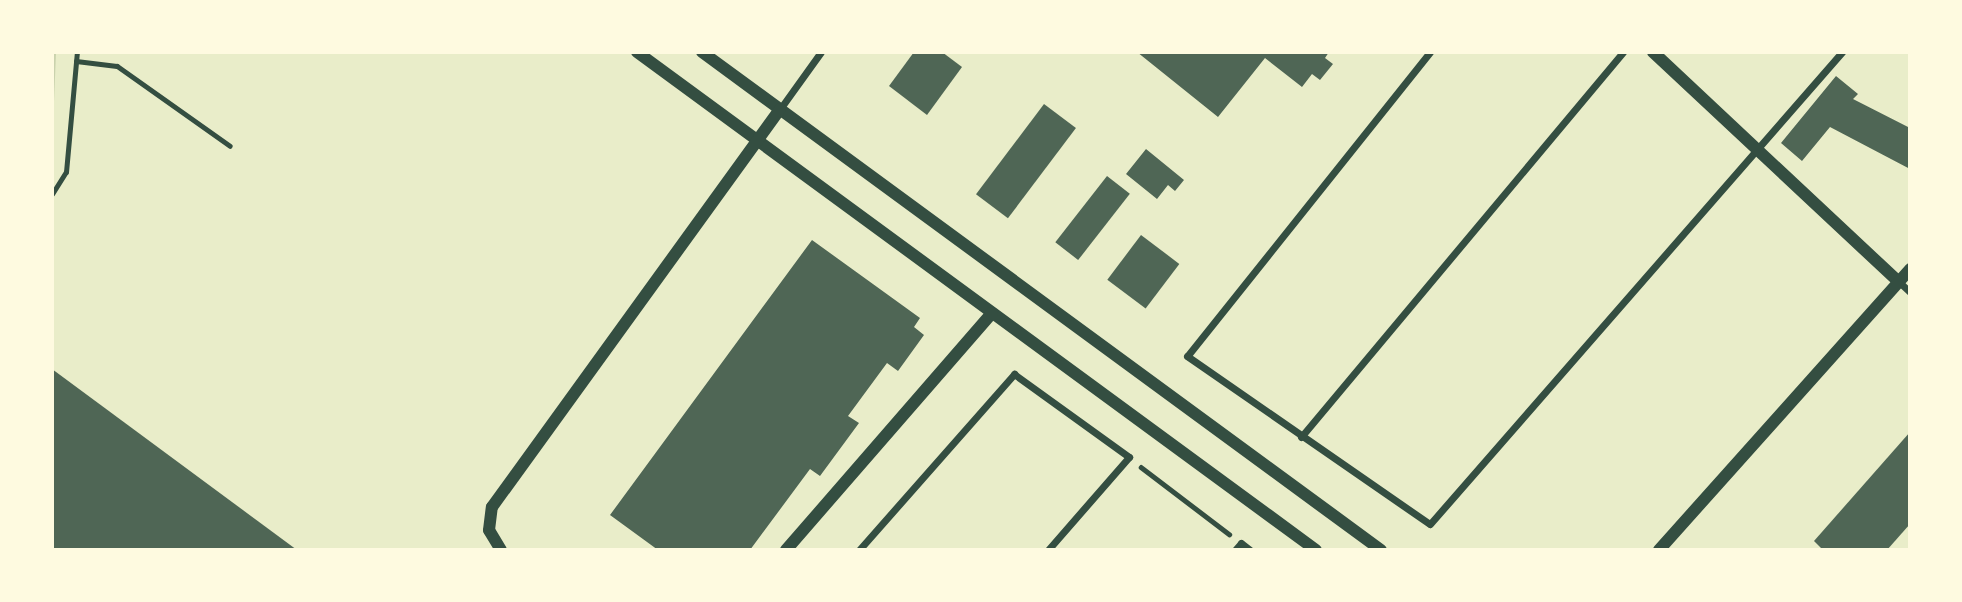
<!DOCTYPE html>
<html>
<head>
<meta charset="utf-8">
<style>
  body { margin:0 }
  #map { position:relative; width:1962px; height:602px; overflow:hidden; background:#e9edc9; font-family:Manrope,sans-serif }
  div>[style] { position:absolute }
  .green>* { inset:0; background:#cad2ad }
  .building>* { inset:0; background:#4f6655; transform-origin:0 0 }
  .path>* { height:4.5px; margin:-2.25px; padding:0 2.25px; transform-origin:2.25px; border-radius:2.25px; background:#344e41 }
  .service>* { height:5px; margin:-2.5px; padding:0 2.5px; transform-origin:2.5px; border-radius:2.5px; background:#344e41 }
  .minor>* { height:7px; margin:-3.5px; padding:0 3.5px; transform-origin:3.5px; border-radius:3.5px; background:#344e41 }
  .tertiary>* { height:12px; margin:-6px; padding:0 6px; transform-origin:6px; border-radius:6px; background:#344e41 }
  span { translate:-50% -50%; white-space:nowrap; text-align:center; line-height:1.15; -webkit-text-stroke:5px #fefae0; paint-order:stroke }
  .frame { position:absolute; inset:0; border:54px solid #fefae0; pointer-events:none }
</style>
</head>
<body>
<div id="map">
  <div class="green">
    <i style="clip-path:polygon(53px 52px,56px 53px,53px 126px,52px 53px)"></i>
  </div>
  <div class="building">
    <i style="clip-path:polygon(914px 52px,942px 52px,962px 67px,927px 115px,889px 86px)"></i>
    <i style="clip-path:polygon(1137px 52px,1329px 52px,1325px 58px,1333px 64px,1320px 80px,1312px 74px,1302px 87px,1265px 58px,1218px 117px)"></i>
    <i style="clip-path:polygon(1836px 76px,1858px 94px,1853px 99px,1910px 128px,1910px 169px,1830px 127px,1802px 161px,1781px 143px)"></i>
    <i style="left:1044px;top:104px;width:40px;height:113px;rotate:37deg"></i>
    <i style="clip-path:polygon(1146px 149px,1184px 180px,1175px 191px,1168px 185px,1157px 199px,1126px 174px)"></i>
    <i style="left:1107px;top:176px;width:29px;height:84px;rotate:38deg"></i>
    <i style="left:1141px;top:235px;width:48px;height:56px;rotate:37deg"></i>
    <i style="clip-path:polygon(812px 240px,920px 318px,914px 327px,924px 335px,898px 371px,887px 363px,848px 416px,859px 423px,820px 476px,810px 469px,750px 550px,658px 550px,610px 515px)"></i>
    <i style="clip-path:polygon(52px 369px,297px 550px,52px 550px)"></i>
    <i style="clip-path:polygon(1910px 432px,1910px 524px,1887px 550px,1823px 550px,1814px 541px)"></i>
  </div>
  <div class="path">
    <i style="left:1141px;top:467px;width:111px;rotate:37.3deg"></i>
  </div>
  <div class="service">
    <i style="left:76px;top:61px;width:41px;rotate:7deg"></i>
    <i style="left:117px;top:66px;width:138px;rotate:35.3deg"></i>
    <i style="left:52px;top:194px;width:26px;rotate:-58deg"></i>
    <i style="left:66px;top:172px;width:121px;rotate:-84.8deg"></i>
  </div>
  <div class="minor">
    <i style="left:1430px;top:52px;width:389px;rotate:128.6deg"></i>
    <i style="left:1187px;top:356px;width:295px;rotate:34.7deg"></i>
    <i style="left:1430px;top:524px;width:627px;rotate:-48.88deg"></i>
    <i style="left:780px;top:109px;width:70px;rotate:-54.3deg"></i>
    <i style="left:1897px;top:280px;width:18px;rotate:43deg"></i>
    <i style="left:1301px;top:437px;width:502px;rotate:-50.09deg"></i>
    <i style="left:859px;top:550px;width:235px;rotate:-48.6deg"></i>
    <i style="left:1014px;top:374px;width:142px;rotate:35.8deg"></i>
    <i style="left:1129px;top:457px;width:123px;rotate:131.1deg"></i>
    <i style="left:1235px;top:550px;width:9px;rotate:-49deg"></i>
    <i style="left:1241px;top:543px;width:11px;rotate:38deg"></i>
  </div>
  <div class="tertiary">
    <i style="left:637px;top:52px;width:842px;rotate:36.26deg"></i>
    <i style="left:702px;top:52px;width:842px;rotate:36.26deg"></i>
    <i style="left:1653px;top:52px;width:334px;rotate:43.1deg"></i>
    <i style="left:501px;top:550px;width:23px;rotate:-121deg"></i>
    <i style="left:489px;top:530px;width:23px;rotate:-83deg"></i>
    <i style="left:492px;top:507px;width:491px;rotate:-54.1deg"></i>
    <i style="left:786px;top:550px;width:314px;rotate:-49deg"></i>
    <i style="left:1659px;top:550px;width:377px;rotate:-48.2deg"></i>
  </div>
  <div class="frame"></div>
</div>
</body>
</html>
